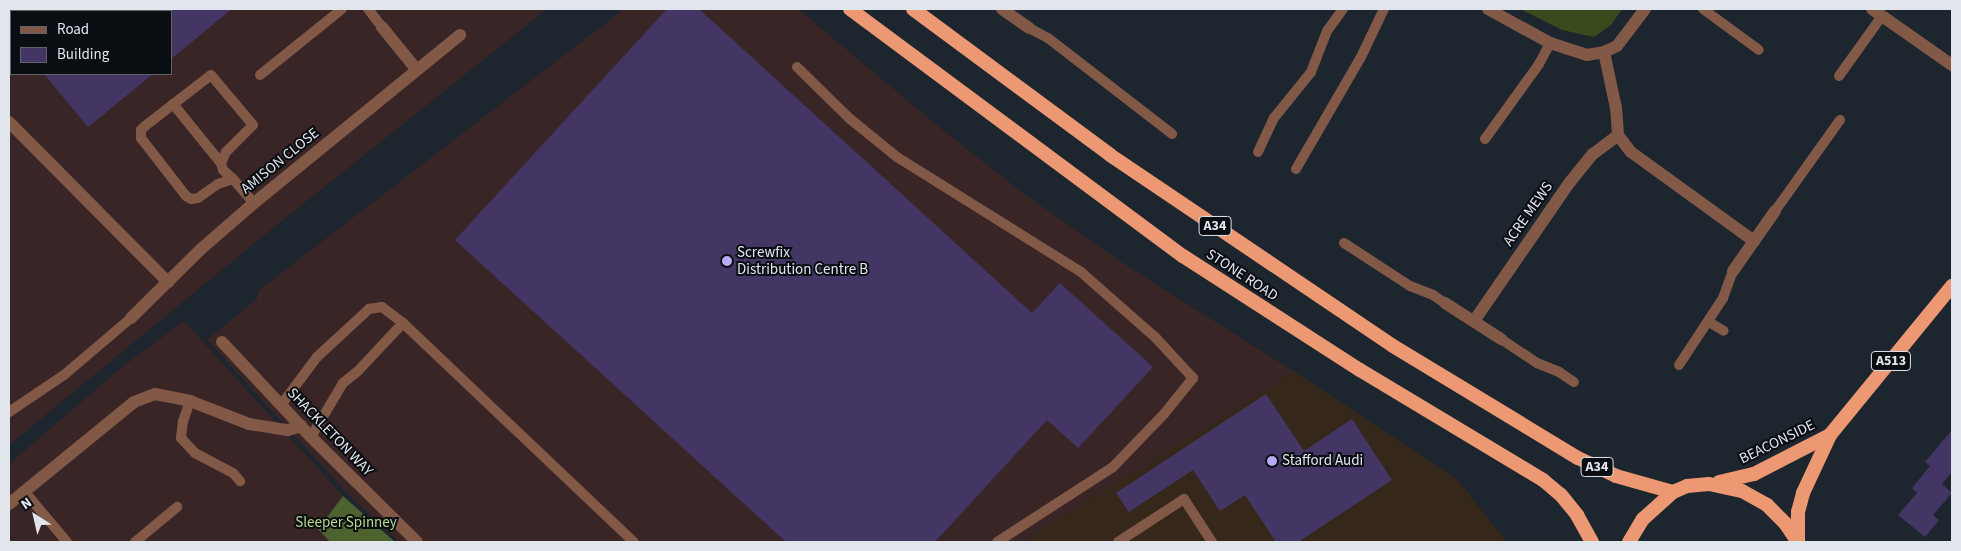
<!DOCTYPE html>
<html>
<head>
<meta charset="utf-8">
<style>
  body { margin:0 }
  #map { position:relative; width:1961px; height:551px; overflow:hidden; background:#1d252e; font-family:"Source Sans 3",sans-serif }
  div>[style] { position:absolute }
  .commercial>* { inset:0; background:#35281b }
  .industrial>* { inset:0; background:#392525 }
  .green>* { inset:0; background:#394b1c }
  .forest>* { inset:0; background:#4e6230 }
  .building>* { inset:0; background:#433664 }
  .service>* { height:10px; margin:-5px; padding:0 5px; transform-origin:5px; border-radius:5px; background:#825846 }
  .minor>* { height:12px; margin:-6px; padding:0 6px; transform-origin:6px; border-radius:6px; background:#825846 }
  .trunk>* { height:14px; margin:-7px; padding:0 7px; transform-origin:7px; border-radius:7px; background:#ec9872 }
  .dots>* { width:14px; height:14px; translate:-50% -50%; box-sizing:border-box; border:2px solid #0a0d12; border-radius:50% }
  span { translate:-50% -50%; white-space:nowrap; text-align:center; line-height:1.15; -webkit-text-stroke:4px #0a0d12; paint-order:stroke }
  .shield-label span { padding:1px 4px; background:#0a0d12; border:1px solid; border-radius:4px; -webkit-text-stroke-width:0 }
  .shield-label { font-size:14px; color:#e1e6ed; font-weight:700 }
  .street-label { font-size:15px; color:#e1e6ed }
  .poi-label { font-size:15px; color:#e1e6ed }
  .left { translate:0 -50%; text-align:left }
  .park-label { font-size:15px; color:#b8d98b }
  .frame { position:absolute; inset:0; border:10px solid #e1e6ed; pointer-events:none }
  .legend { position:absolute; left:10px; top:10px; width:162px; height:65px; box-sizing:border-box; background:#0a0d12; border:1px solid #60646a; margin:0; padding:6px 9px; list-style:none; font-size:15px; color:#e1e6ed }
  .legend li { display:flex; align-items:center; gap:10px; height:25px }
  .legend b { width:25px; border:1px solid #60646a }
  .north { position:absolute; left:10px; top:491px; width:50px; height:50px; -webkit-text-stroke:4px #0a0d12; paint-order:stroke; rotate:325deg; font-size:14px; font-weight:700; line-height:20px; text-align:center; color:#e1e6ed }
  .north::after { content:''; display:block; margin:auto; width:18px; height:22px; background:#e1e6ed; clip-path:polygon(50% 0,100% 100%,50% 72%,0 100%) }
</style>
</head>
<body>
<div id="map">
  <div class="commercial">
    <i style="clip-path:polygon(1295px 372px,1457px 479px,1507px 542px,1022px 542px)"></i>
  </div>
  <div class="industrial">
    <i style="clip-path:polygon(evenodd,9px 9px,547px 9px,268px 232px,9px 445px,9px 9px,11px 11px,171px 11px,171px 74px,11px 74px,11px 11px)"></i>
    <i style="clip-path:polygon(624px 9px,798px 9px,944px 131px,1027px 196px,1130px 268px,1295px 372px,1022px 542px,399px 542px,352px 498px,207px 340px,257px 299px,258px 291px)"></i>
    <i style="clip-path:polygon(184px 321px,343px 496px,318px 529px,330px 542px,9px 542px,9px 464px,121px 368px)"></i>
  </div>
  <div class="green">
    <i style="clip-path:polygon(1520px 9px,1622px 9px,1611px 25px,1594px 37px,1562px 30px)"></i>
  </div>
  <div class="forest">
    <i style="clip-path:polygon(343px 496px,395px 542px,330px 542px,318px 529px)"></i>
  </div>
  <div class="building">
    <i style="clip-path:polygon(171px 9px,232px 9px,171px 59px)"></i>
    <i style="clip-path:polygon(667px 9px,699px 9px,1032px 313px,1060px 283px,1153px 367px,1078px 448px,1047px 420px,935px 542px,786px 542px,455px 240px)"></i>
    <i style="clip-path:polygon(44px 74px,153px 74px,88px 127px)"></i>
    <i style="clip-path:polygon(1266px 394px,1304px 451px,1352px 419px,1392px 480px,1298px 542px,1276px 542px,1245px 495px,1220px 511px,1193px 470px,1129px 512px,1116px 493px)"></i>
    <i style="clip-path:polygon(1952px 430px,1952px 472px,1942px 484px,1952px 493px,1933px 515px,1939px 520px,1925px 537px,1898px 515px,1917px 493px,1912px 488px,1930px 466px,1925px 462px)"></i>
  </div>
  <div class="service">
    <i style="left:368px;top:9px;width:23px;rotate:52deg"></i>
    <i style="left:1703px;top:9px;width:69px;rotate:36.2deg"></i>
    <i style="left:1029px;top:28px;width:21px;rotate:28deg"></i>
    <i style="left:1048px;top:38px;width:157px;rotate:37.7deg"></i>
    <i style="left:797px;top:67px;width:73px;rotate:44.4deg"></i>
    <i style="left:849px;top:118px;width:62px;rotate:39.1deg"></i>
    <i style="left:897px;top:157px;width:217px;rotate:32deg"></i>
    <i style="left:1081px;top:272px;width:98px;rotate:41.3deg"></i>
    <i style="left:1155px;top:337px;width:56px;rotate:47.2deg"></i>
    <i style="left:1193px;top:378px;width:46px;rotate:128.9deg"></i>
    <i style="left:1164px;top:414px;width:74px;rotate:133.9deg"></i>
    <i style="left:1113px;top:467px;width:138px;rotate:147.1deg"></i>
    <i style="left:260px;top:75px;width:105px;rotate:-38.8deg"></i>
    <i style="left:1839px;top:76px;width:74px;rotate:-54.4deg"></i>
    <i style="left:173px;top:104px;width:76px;rotate:50.9deg"></i>
    <i style="left:1485px;top:139px;width:92px;rotate:-54.2deg"></i>
    <i style="left:1539px;top:64px;width:24px;rotate:-62deg"></i>
    <i style="left:1258px;top:152px;width:38px;rotate:-65deg"></i>
    <i style="left:1274px;top:118px;width:59px;rotate:-51.2deg"></i>
    <i style="left:1311px;top:72px;width:44px;rotate:-68.7deg"></i>
    <i style="left:1327px;top:31px;width:27px;rotate:-54deg"></i>
    <i style="left:1296px;top:169px;width:129px;rotate:-59.9deg"></i>
    <i style="left:1361px;top:57px;width:53px;rotate:-64.4deg"></i>
    <i style="left:233px;top:179px;width:16px;rotate:162deg"></i>
    <i style="left:218px;top:184px;width:24px;rotate:145deg"></i>
    <i style="left:198px;top:198px;width:7px;rotate:172deg"></i>
    <i style="left:191px;top:199px;width:6px;rotate:-149deg"></i>
    <i style="left:186px;top:196px;width:73px;rotate:-127.8deg"></i>
    <i style="left:141px;top:138px;width:8px;rotate:-90deg"></i>
    <i style="left:141px;top:130px;width:6px;rotate:-45deg"></i>
    <i style="left:145px;top:126px;width:83px;rotate:-37.7deg"></i>
    <i style="left:211px;top:75px;width:65px;rotate:50deg"></i>
    <i style="left:253px;top:125px;width:38px;rotate:135deg"></i>
    <i style="left:226px;top:152px;width:12px;rotate:114deg"></i>
    <i style="left:221px;top:163px;width:7px;rotate:74deg"></i>
    <i style="left:223px;top:170px;width:13px;rotate:42deg"></i>
    <i style="left:233px;top:179px;width:32px;rotate:49deg"></i>
    <i style="left:1775px;top:211px;width:112px;rotate:-54.5deg"></i>
    <i style="left:1344px;top:243px;width:79px;rotate:33.1deg"></i>
    <i style="left:1410px;top:286px;width:25px;rotate:21deg"></i>
    <i style="left:1433px;top:295px;width:14px;rotate:34deg"></i>
    <i style="left:1709px;top:322px;width:17px;rotate:31deg"></i>
    <i style="left:403px;top:323px;width:318px;rotate:43.5deg"></i>
    <i style="left:1501px;top:339px;width:43px;rotate:33.7deg"></i>
    <i style="left:1537px;top:363px;width:24px;rotate:22deg"></i>
    <i style="left:1559px;top:372px;width:18px;rotate:34deg"></i>
    <i style="left:1679px;top:365px;width:80px;rotate:-56.7deg"></i>
    <i style="left:1723px;top:298px;width:29px;rotate:-70deg"></i>
    <i style="left:190px;top:401px;width:21px;rotate:109deg"></i>
    <i style="left:183px;top:421px;width:17px;rotate:97deg"></i>
    <i style="left:181px;top:438px;width:21px;rotate:47deg"></i>
    <i style="left:195px;top:453px;width:43px;rotate:27.8deg"></i>
    <i style="left:233px;top:473px;width:11px;rotate:49deg"></i>
    <i style="left:281px;top:405px;width:60px;rotate:-53.1deg"></i>
    <i style="left:317px;top:357px;width:71px;rotate:-42.7deg"></i>
    <i style="left:369px;top:309px;width:13px;rotate:-9deg"></i>
    <i style="left:382px;top:307px;width:26px;rotate:37deg"></i>
    <i style="left:403px;top:323px;width:66px;rotate:133.2deg"></i>
    <i style="left:358px;top:371px;width:19px;rotate:141deg"></i>
    <i style="left:343px;top:383px;width:63px;rotate:120.7deg"></i>
    <i style="left:9px;top:412px;width:66px;rotate:-33.9deg"></i>
    <i style="left:64px;top:375px;width:88px;rotate:-40.4deg"></i>
    <i style="left:24px;top:491px;width:67px;rotate:49.9deg"></i>
    <i style="left:135px;top:542px;width:55px;rotate:-39.8deg"></i>
    <i style="left:1118px;top:542px;width:79px;rotate:-33.1deg"></i>
    <i style="left:1184px;top:499px;width:51px;rotate:56.9deg"></i>
  </div>
  <div class="minor">
    <i style="left:1002px;top:9px;width:33px;rotate:35deg"></i>
    <i style="left:1488px;top:9px;width:71px;rotate:28.7deg"></i>
    <i style="left:1550px;top:43px;width:39px;rotate:18deg"></i>
    <i style="left:1587px;top:55px;width:17px;rotate:-10deg"></i>
    <i style="left:1604px;top:52px;width:14px;rotate:-25deg"></i>
    <i style="left:1617px;top:46px;width:46px;rotate:-52.9deg"></i>
    <i style="left:1872px;top:9px;width:98px;rotate:35deg"></i>
    <i style="left:382px;top:27px;width:55px;rotate:50.9deg"></i>
    <i style="left:9px;top:122px;width:226px;rotate:45.2deg"></i>
    <i style="left:1618px;top:135px;width:21px;rotate:53deg"></i>
    <i style="left:1631px;top:152px;width:152px;rotate:35.9deg"></i>
    <i style="left:1733px;top:271px;width:73px;rotate:-55deg"></i>
    <i style="left:1445px;top:303px;width:67px;rotate:32.7deg"></i>
    <i style="left:131px;top:318px;width:98px;rotate:-44.6deg"></i>
    <i style="left:201px;top:249px;width:70px;rotate:-41deg"></i>
    <i style="left:254px;top:203px;width:266px;rotate:-39.2deg"></i>
    <i style="left:1474px;top:321px;width:169px;rotate:-55.4deg"></i>
    <i style="left:1570px;top:182px;width:36px;rotate:-51deg"></i>
    <i style="left:1593px;top:154px;width:31px;rotate:-37deg"></i>
    <i style="left:1618px;top:135px;width:27px;rotate:-94deg"></i>
    <i style="left:1616px;top:108px;width:57px;rotate:-102.1deg"></i>
    <i style="left:222px;top:342px;width:130px;rotate:46.9deg"></i>
    <i style="left:311px;top:437px;width:149px;rotate:44.7deg"></i>
    <i style="left:9px;top:504px;width:161px;rotate:-39.2deg"></i>
    <i style="left:134px;top:402px;width:22px;rotate:-21deg"></i>
    <i style="left:155px;top:394px;width:36px;rotate:11deg"></i>
    <i style="left:190px;top:401px;width:63px;rotate:21.3deg"></i>
    <i style="left:249px;top:424px;width:39px;rotate:9deg"></i>
    <i style="left:288px;top:430px;width:14px;rotate:-17deg"></i>
  </div>
  <div class="trunk">
    <i style="left:850px;top:9px;width:415px;rotate:36.6deg"></i>
    <i style="left:1183px;top:256px;width:211px;rotate:32.8deg"></i>
    <i style="left:1360px;top:370px;width:214px;rotate:31deg"></i>
    <i style="left:1543px;top:480px;width:23px;rotate:40deg"></i>
    <i style="left:1561px;top:495px;width:26px;rotate:51deg"></i>
    <i style="left:1577px;top:515px;width:31px;rotate:61deg"></i>
    <i style="left:913px;top:9px;width:245px;rotate:36.5deg"></i>
    <i style="left:1110px;top:155px;width:341px;rotate:34deg"></i>
    <i style="left:1393px;top:346px;width:216px;rotate:31.2deg"></i>
    <i style="left:1578px;top:458px;width:42px;rotate:25.3deg"></i>
    <i style="left:1616px;top:476px;width:59px;rotate:15.7deg"></i>
    <i style="left:1719px;top:482px;width:36px;rotate:-13deg"></i>
    <i style="left:1754px;top:474px;width:85px;rotate:-27.2deg"></i>
    <i style="left:1798px;top:541px;width:29px;rotate:-90deg"></i>
    <i style="left:1798px;top:512px;width:20px;rotate:-75deg"></i>
    <i style="left:1803px;top:493px;width:64px;rotate:-65deg"></i>
    <i style="left:1830px;top:435px;width:193px;rotate:-50.7deg"></i>
    <i style="left:1629px;top:542px;width:27px;rotate:-59deg"></i>
    <i style="left:1643px;top:519px;width:40px;rotate:-42deg"></i>
    <i style="left:1673px;top:492px;width:15px;rotate:-23deg"></i>
    <i style="left:1687px;top:486px;width:22px;rotate:-5deg"></i>
    <i style="left:1709px;top:484px;width:34px;rotate:12deg"></i>
    <i style="left:1742px;top:491px;width:29px;rotate:29deg"></i>
    <i style="left:1767px;top:505px;width:25px;rotate:45deg"></i>
    <i style="left:1785px;top:523px;width:23px;rotate:56deg"></i>
  </div>
  <div class="dots">
    <i style="left:727px;top:261px;background:#b9abf7"></i>
    <i style="left:1272px;top:461px;background:#b9abf7"></i>
  </div>
  <div class="shield-label">
    <span style="left:1215px;top:226px">A34</span>
    <span style="left:1891px;top:361px">A513</span>
    <span style="left:1597px;top:467px">A34</span>
  </div>
  <div class="street-label">
    <span style="left:280px;top:161px;rotate:-39deg">AMISON CLOSE</span>
    <span style="left:1528px;top:214px;rotate:-55deg">ACRE MEWS</span>
    <span style="left:1242px;top:275px;rotate:33deg">STONE ROAD</span>
    <span style="left:330px;top:432px;rotate:46deg">SHACKLETON WAY</span>
    <span style="left:1777px;top:442px;rotate:-26deg">BEACONSIDE</span>
  </div>
  <div class="poi-label">
    <span class="left" style="left:737px;top:261px">Screwfix<br>Distribution Centre B</span>
    <span class="left" style="left:1282px;top:461px">Stafford Audi</span>
  </div>
  <div class="park-label">
    <span style="left:346px;top:523px">Sleeper Spinney</span>
  </div>
  <div class="frame"></div>
  <ul class="legend">
  <li><b style="height:6px;background:#825846"></b>Road</li>
  <li><b style="height:14px;background:#433664"></b>Building</li>
  </ul>
  <div class="north">N</div>
</div>
</body>
</html>
